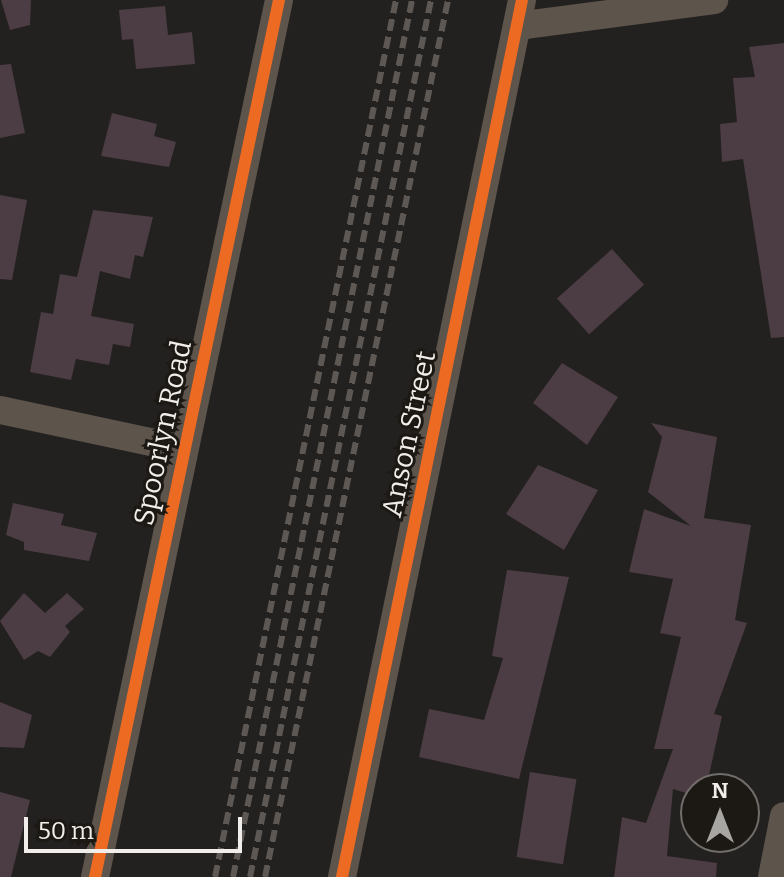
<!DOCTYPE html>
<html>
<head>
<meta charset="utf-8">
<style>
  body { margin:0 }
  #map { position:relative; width:784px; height:877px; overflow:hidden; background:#23211f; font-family:Bitter,serif }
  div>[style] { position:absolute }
  .building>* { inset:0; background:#4c3c43; transform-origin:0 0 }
  .street>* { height:28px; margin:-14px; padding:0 14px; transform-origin:14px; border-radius:14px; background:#5d544c }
  .rail>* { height:6px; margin-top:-3px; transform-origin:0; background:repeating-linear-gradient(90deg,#5e5854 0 12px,transparent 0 18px) }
  .cycleway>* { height:12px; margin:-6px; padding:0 6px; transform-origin:6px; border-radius:6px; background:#ed6a23 }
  span { translate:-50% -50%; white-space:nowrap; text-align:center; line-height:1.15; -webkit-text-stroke:6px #1c1814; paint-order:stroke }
  .street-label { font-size:28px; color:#f0edea }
  .north { position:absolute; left:680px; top:773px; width:80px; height:80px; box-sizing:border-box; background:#1c1814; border:2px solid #716d6a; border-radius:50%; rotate:0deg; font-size:22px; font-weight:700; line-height:32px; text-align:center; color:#f0edea }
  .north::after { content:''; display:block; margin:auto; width:28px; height:36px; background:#a8a6a3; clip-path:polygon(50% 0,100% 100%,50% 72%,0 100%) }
  .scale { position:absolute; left:24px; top:817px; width:218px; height:36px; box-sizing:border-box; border:4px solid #f0edea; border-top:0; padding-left:10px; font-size:24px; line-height:28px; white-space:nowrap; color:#f0edea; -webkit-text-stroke:6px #1c1814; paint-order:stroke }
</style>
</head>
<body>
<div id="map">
  <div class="building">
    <i style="clip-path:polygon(1px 0,31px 0,30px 25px,10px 30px)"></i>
    <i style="clip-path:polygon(165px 6px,168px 35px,192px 32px,195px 64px,136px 69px,133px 39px,122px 40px,119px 10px)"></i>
    <i style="clip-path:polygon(784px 43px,784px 337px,771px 338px,743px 159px,722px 162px,720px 124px,737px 122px,733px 78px,755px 77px,749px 47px)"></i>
    <i style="clip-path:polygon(11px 64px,25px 133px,0 138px,0 65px)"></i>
    <i style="clip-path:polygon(112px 113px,157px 124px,154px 136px,176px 142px,169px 167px,101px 156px)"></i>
    <i style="clip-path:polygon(0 195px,27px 200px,12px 280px,0 279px)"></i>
    <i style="clip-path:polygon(93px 210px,153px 217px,143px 257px,135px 255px,130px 279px,100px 271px,91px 316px,134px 324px,130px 347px,113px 344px,109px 365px,76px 359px,71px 380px,30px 372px,41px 312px,53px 314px,60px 274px,77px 277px)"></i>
    <i style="left:612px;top:249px;width:48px;height:74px;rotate:48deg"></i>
    <i style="clip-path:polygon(562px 363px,618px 397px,587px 445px,533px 403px)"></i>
    <i style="clip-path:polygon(651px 423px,717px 437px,704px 518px,751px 525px,735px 620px,747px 623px,714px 714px,722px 716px,706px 789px,696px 789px,696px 796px,673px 789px,667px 856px,717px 863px,716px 877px,614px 877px,622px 817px,646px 823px,673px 749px,654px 749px,681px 637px,660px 633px,673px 579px,629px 572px,644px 509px,691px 526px,648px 492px,662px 437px)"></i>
    <i style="clip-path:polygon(538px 465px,598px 490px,564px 550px,506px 514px)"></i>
    <i style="clip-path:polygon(13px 503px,64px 514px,61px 525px,97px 533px,89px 561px,24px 550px,24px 542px,6px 535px)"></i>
    <i style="clip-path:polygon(507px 570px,569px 577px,519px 779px,419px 757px,429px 709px,484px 720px,503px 658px,492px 656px)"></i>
    <i style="clip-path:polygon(24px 593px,45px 613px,67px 593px,84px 609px,65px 626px,70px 632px,50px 657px,38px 651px,24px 660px,0 621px)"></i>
    <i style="clip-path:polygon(0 702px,32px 715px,24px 748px,0 747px)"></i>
    <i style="left:530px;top:772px;width:47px;height:86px;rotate:9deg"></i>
    <i style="clip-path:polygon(0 792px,30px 800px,11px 877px,0 877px)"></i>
  </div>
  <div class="street">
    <i style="left:517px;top:26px;width:199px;rotate:-7.5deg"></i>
    <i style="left:0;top:410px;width:188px;rotate:12deg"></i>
    <i style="left:95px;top:877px;width:896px;rotate:-78.15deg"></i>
    <i style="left:342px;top:877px;width:895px;rotate:-78.4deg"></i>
    <i style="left:772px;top:877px;width:62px;rotate:-78.9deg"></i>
  </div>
  <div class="rail">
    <i style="left:215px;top:877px;width:895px;rotate:-78.34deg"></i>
    <i style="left:233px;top:877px;width:895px;rotate:-78.46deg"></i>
    <i style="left:250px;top:877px;width:895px;rotate:-78.34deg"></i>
    <i style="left:265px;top:877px;width:896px;rotate:-78.21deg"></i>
  </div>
  <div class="cycleway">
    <i style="left:95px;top:877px;width:896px;rotate:-78.15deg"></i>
    <i style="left:342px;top:877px;width:895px;rotate:-78.4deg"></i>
  </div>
  <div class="street-label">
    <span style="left:163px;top:433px;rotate:-78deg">Spoorlyn Road</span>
    <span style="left:409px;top:434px;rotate:-78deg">Anson Street</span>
  </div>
  <div class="north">N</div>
  <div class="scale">50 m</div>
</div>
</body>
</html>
